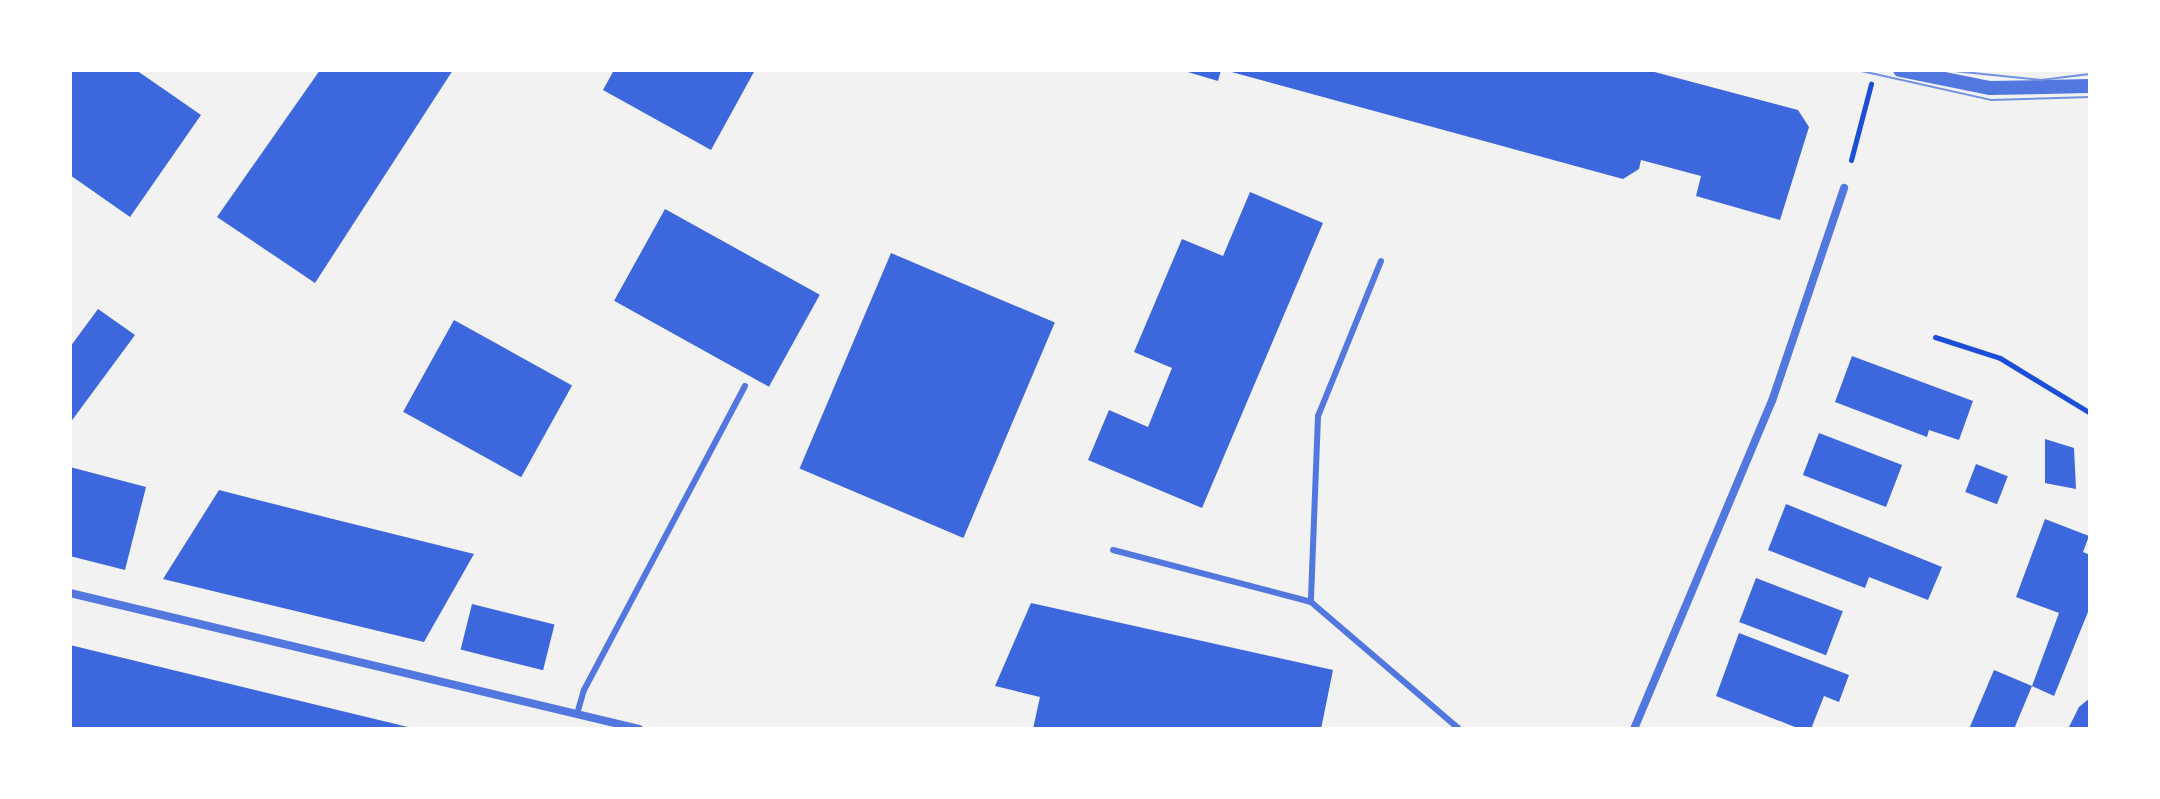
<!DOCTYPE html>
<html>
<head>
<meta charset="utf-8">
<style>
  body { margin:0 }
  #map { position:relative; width:2160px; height:799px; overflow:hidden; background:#f2f2f2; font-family:"Space Grotesk",sans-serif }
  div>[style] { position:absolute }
  .building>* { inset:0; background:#3d67dc; transform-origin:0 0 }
  .path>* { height:5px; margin:-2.5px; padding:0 2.5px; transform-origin:2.5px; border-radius:2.5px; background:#1d4ed8 }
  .service>* { height:6px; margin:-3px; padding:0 3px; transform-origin:3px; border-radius:3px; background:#5277de }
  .minor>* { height:8px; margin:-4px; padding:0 4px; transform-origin:4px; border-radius:4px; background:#5277de }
  .tertiary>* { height:14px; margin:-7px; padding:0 7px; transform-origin:7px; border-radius:7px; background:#5277de }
  .tram>* { height:2px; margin:-1px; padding:0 1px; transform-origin:1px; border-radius:1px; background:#7290e2 }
  span { translate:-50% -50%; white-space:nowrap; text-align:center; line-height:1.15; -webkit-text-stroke:8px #fff; paint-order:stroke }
  .frame { position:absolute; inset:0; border:72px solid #fff; pointer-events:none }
</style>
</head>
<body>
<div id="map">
  <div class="building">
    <i style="clip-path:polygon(70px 70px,136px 70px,201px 115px,130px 217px,70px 175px)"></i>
    <i style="clip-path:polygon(320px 70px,453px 70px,315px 283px,217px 217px)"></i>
    <i style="clip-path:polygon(614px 70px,755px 70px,711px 150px,603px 90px)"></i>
    <i style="clip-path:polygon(1181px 70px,1221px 70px,1218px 81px)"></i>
    <i style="clip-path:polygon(1224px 70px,1647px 70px,1798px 110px,1809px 127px,1780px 220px,1696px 196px,1701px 176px,1641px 160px,1639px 169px,1623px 179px)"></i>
    <i style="clip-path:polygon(1250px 192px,1323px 223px,1202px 508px,1088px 460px,1109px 410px,1148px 427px,1172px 368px,1134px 352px,1182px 239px,1223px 256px)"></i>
    <i style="left:665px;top:209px;width:177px;height:105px;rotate:29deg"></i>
    <i style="left:891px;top:253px;width:178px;height:234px;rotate:23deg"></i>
    <i style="clip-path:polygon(98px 309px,135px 335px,70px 423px,70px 347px)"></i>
    <i style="left:454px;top:320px;width:135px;height:105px;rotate:29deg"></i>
    <i style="clip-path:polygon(1852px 356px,1973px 401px,1959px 440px,1929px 430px,1927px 437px,1835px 402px)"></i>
    <i style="left:1819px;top:433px;width:89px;height:45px;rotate:21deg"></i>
    <i style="clip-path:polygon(2045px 439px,2074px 448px,2076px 489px,2045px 483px)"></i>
    <i style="left:1976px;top:464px;width:34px;height:30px;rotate:21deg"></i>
    <i style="clip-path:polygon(70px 467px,146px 487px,125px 570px,70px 556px)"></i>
    <i style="clip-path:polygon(219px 490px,333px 519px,474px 554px,424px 642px,163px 579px)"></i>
    <i style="clip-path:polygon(1786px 504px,1942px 567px,1928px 600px,1869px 577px,1865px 588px,1768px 550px)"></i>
    <i style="clip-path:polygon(2045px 519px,2089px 536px,2083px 552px,2090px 555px,2090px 607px,2054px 696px,2032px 686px,2014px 729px,1969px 729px,1994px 670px,2032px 686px,2059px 613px,2016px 597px)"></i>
    <i style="left:1756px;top:578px;width:93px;height:47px;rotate:21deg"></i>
    <i style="clip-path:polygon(1031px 603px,1333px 670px,1321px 729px,1033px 729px,1040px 697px,995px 686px)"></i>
    <i style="left:472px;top:604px;width:85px;height:47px;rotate:14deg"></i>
    <i style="clip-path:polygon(1739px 633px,1849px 675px,1839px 702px,1824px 696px,1811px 729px,1800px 729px,1716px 696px)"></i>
    <i style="clip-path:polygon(70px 645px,412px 728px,412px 729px,70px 729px)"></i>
    <i style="clip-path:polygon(2090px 698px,2090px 729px,2068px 729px,2079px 707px)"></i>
  </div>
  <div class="path">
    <i style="left:1851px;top:160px;width:79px;rotate:-75.3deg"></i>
    <i style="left:1935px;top:337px;width:68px;rotate:17.9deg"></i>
    <i style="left:2000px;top:358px;width:105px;rotate:31.4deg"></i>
  </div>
  <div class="service">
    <i style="left:1381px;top:261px;width:167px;rotate:112.1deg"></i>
    <i style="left:1318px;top:416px;width:186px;rotate:92.2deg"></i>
    <i style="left:1311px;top:602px;width:195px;rotate:40.6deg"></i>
    <i style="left:1113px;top:550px;width:205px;rotate:14.7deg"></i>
    <i style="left:577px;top:714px;width:25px;rotate:-74deg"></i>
    <i style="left:584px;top:690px;width:344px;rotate:-62.1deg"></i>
  </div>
  <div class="minor">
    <i style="left:70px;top:593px;width:585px;rotate:13.44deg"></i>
    <i style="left:1634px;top:729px;width:356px;rotate:-67.2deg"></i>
    <i style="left:1772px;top:401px;width:225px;rotate:-71.3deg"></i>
  </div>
  <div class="tertiary">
    <i style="left:1900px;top:70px;width:92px;rotate:11.3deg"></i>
    <i style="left:1990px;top:88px;width:100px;rotate:-1.1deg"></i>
  </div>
  <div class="tram">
    <i style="left:1857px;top:70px;width:137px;rotate:12.6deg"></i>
    <i style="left:1991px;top:100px;width:99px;rotate:-1.7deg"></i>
    <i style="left:1944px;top:70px;width:98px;rotate:5.9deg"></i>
    <i style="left:2041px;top:80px;width:49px;rotate:-7deg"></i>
  </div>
  <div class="frame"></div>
</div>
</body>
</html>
